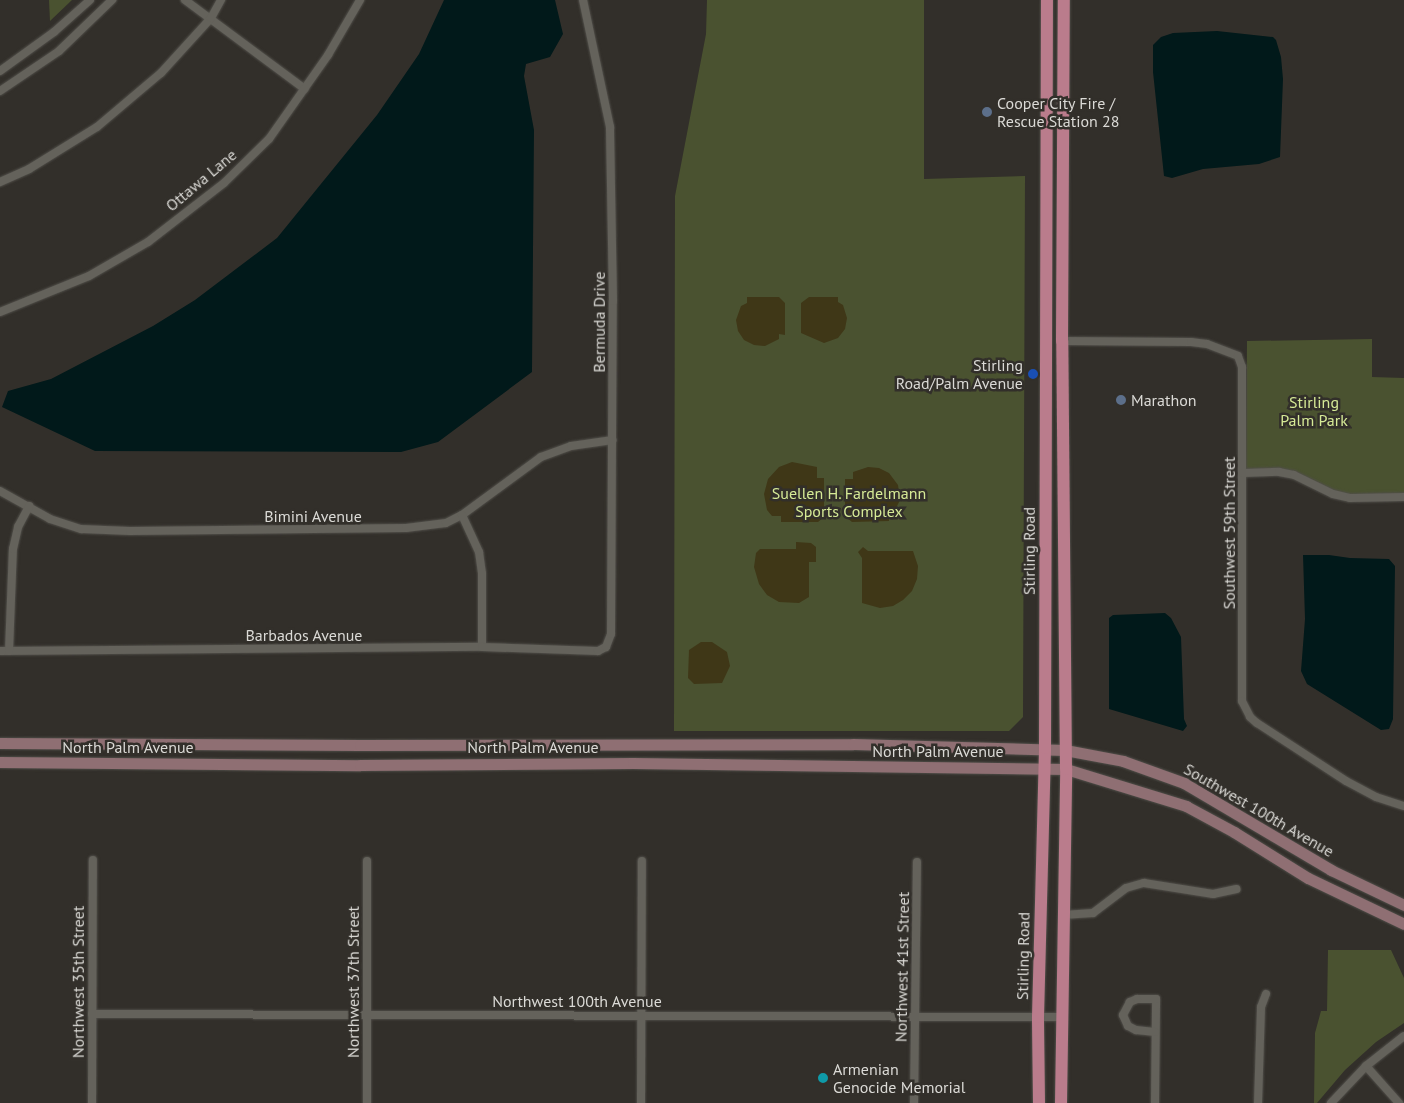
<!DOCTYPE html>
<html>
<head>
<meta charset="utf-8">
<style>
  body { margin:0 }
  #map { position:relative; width:1404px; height:1103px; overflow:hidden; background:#322f2a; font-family:"PT Sans",sans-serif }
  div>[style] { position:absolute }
  .green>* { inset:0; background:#4a5230 }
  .sand>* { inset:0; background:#3f3717 }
  .water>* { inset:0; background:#01191a }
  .roads { filter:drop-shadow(0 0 1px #504e49) drop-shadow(0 0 1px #504e49) }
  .minor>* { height:8px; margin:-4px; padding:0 4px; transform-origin:4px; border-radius:4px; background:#64625b }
  .secondary>* { height:11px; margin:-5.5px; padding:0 5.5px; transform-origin:5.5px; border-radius:5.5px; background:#8f6f73 }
  .primary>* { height:12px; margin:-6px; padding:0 6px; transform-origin:6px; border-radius:6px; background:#ba7c8c }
  .dots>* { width:14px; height:14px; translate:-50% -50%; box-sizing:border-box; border:2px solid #322f2a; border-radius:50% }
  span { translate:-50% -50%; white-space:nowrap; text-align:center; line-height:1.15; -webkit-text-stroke:5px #322f2a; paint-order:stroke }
  .poi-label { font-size:16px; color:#dbdad6 }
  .left { translate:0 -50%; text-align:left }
  .right { translate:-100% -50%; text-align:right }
  .street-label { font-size:16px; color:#dbdad6 }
  .park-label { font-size:16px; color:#d6ea96 }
</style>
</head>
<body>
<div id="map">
  <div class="green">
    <i style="clip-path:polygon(49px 0,72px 0,50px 21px)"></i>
    <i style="clip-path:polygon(707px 0,924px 0,924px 179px,1025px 176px,1023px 717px,1009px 731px,674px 731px,675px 196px,706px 34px)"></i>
    <i style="clip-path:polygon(1372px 339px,1372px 377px,1404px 378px,1404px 497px,1343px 496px,1294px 475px,1246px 473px,1247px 341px)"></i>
    <i style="clip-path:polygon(1328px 950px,1391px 950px,1404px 978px,1404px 1023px,1376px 1042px,1345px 1070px,1317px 1103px,1314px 1103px,1315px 1033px,1321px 1011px,1327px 1011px)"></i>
  </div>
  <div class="sand">
    <i style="clip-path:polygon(747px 297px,779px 297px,785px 303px,785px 335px,779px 334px,779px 339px,765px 346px,754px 345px,744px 340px,738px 331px,736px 320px,741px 306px,747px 303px)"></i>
    <i style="clip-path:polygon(809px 297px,838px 297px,838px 302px,843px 305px,847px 318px,845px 329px,838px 338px,824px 343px,801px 333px,801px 303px)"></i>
    <i style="clip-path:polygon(792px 462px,817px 467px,817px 478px,824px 478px,824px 517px,818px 522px,781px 522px,781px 516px,772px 516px,767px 510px,764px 494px,768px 479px,779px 467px)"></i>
    <i style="clip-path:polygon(868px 467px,879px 468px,889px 473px,898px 485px,900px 500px,893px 514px,889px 515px,889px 521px,852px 522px,845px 516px,845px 479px,853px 479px,853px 472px)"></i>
    <i style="clip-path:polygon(796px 542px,811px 543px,816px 547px,816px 562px,809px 562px,809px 597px,799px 603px,779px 602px,767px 595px,759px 584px,754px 567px,756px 553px,760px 549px,796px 549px)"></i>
    <i style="clip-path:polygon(863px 547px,868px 551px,913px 551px,918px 566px,917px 579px,912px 591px,903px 600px,893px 606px,880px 608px,862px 603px,862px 558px,858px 552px)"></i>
    <i style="clip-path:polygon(701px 642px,712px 642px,727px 652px,730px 666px,722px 683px,694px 684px,688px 678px,689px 650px)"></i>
  </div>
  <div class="water">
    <i style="clip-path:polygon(444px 0,555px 0,563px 34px,550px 57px,526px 64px,524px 76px,534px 130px,532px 372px,438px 442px,401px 452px,95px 451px,2px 407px,8px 391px,51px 379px,153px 326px,195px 300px,277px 238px,377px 115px,419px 54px)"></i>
    <i style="clip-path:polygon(1217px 31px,1273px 37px,1276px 40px,1281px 57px,1283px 79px,1280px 157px,1259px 164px,1203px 169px,1172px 178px,1164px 176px,1153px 72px,1153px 45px,1161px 37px,1173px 33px)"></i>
    <i style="clip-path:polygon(1303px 555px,1329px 555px,1350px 558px,1389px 559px,1395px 566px,1393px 719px,1389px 729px,1381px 730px,1307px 684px,1301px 671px,1305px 619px)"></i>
    <i style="clip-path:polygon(1165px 613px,1171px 618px,1181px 637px,1184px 719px,1187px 726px,1183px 731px,1109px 709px,1109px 618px,1113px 615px)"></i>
  </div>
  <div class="roads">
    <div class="minor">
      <i style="left:185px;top:0;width:149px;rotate:36.6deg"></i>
      <i style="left:0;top:71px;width:67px;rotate:-35.8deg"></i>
      <i style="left:54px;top:32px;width:48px;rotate:-41.6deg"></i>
      <i style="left:0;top:91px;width:71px;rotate:-34.1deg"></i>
      <i style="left:59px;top:51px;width:74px;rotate:-43.9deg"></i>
      <i style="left:0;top:182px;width:32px;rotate:-24deg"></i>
      <i style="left:29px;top:169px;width:80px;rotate:-31.7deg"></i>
      <i style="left:97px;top:127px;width:84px;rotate:-40.2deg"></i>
      <i style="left:161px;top:73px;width:74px;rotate:-47.7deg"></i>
      <i style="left:211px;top:18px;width:21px;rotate:-61deg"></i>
      <i style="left:0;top:312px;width:96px;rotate:-22deg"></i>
      <i style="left:89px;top:276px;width:68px;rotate:-30deg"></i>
      <i style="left:148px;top:242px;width:96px;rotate:-37.8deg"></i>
      <i style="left:224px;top:183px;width:63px;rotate:-44.4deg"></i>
      <i style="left:269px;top:139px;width:103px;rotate:-54.9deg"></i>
      <i style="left:328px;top:55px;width:64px;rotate:-59.8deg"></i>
      <i style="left:1062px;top:341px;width:129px;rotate:0.4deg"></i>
      <i style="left:1191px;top:342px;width:16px;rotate:7deg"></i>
      <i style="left:1207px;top:344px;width:33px;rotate:21deg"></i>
      <i style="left:1238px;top:356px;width:12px;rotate:70deg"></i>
      <i style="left:1242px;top:367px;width:334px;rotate:90deg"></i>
      <i style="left:1242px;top:701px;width:18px;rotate:63deg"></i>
      <i style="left:1250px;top:717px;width:9px;rotate:41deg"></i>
      <i style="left:1257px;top:723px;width:106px;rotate:33.1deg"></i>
      <i style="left:1346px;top:781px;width:34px;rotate:28deg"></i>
      <i style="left:1376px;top:797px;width:29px;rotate:18deg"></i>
      <i style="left:1243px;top:473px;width:36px;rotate:-2deg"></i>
      <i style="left:1279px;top:472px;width:15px;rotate:11deg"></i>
      <i style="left:1294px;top:475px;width:43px;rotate:26deg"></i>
      <i style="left:1333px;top:494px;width:17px;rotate:13deg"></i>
      <i style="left:1350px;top:498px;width:54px;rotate:-1.1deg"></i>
      <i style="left:0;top:491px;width:57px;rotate:29.2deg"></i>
      <i style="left:50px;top:519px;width:33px;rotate:18deg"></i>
      <i style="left:81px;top:529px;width:49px;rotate:2.3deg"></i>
      <i style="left:130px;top:531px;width:276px;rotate:-0.6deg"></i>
      <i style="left:406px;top:528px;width:40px;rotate:-7.1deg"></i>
      <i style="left:446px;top:523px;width:18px;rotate:-27deg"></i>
      <i style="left:462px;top:515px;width:98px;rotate:-36.3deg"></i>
      <i style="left:541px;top:457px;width:32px;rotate:-20deg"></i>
      <i style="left:571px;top:446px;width:42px;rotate:-8.1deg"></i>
      <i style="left:462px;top:515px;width:41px;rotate:65.3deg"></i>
      <i style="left:479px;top:552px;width:22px;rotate:82deg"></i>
      <i style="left:482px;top:574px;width:73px;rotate:90deg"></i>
      <i style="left:0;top:651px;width:482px;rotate:-0.5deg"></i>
      <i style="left:482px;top:647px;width:116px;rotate:2deg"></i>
      <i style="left:598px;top:651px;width:9px;rotate:-27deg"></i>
      <i style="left:606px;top:647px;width:14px;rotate:-69deg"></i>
      <i style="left:611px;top:634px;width:333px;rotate:-89.7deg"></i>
      <i style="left:613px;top:301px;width:174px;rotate:-91deg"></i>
      <i style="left:610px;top:127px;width:130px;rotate:-102deg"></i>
      <i style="left:9px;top:651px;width:102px;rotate:-87.8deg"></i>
      <i style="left:13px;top:549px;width:23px;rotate:-77deg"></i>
      <i style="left:18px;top:527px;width:24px;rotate:-62deg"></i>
      <i style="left:1063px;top:915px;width:30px;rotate:-4deg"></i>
      <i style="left:1093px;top:913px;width:41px;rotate:-37.1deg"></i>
      <i style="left:1126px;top:888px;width:19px;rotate:-16deg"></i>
      <i style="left:1144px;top:883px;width:70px;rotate:9.1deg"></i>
      <i style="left:1213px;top:894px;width:24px;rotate:-12deg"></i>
      <i style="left:92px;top:1014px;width:969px;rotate:0.18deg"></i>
      <i style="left:1366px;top:1066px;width:50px;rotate:48.3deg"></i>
      <i style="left:92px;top:1103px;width:243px;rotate:-89.8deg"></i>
      <i style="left:367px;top:1103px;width:242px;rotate:-90deg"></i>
      <i style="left:641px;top:1103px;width:242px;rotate:-89.8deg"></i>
      <i style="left:914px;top:1103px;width:241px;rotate:-89.3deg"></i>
      <i style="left:1155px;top:1103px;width:104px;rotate:-89.4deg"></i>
      <i style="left:1156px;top:999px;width:19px;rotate:180deg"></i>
      <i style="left:1137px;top:999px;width:8px;rotate:157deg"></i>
      <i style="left:1130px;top:1002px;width:15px;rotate:118deg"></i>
      <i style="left:1123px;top:1015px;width:12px;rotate:66deg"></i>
      <i style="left:1128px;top:1026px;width:9px;rotate:27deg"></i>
      <i style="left:1136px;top:1030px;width:19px;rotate:6deg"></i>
      <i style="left:1258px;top:1103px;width:96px;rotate:-88.2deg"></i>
      <i style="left:1261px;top:1007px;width:14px;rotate:-69deg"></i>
      <i style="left:1331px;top:1103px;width:51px;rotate:-46.6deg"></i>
      <i style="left:1366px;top:1066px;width:48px;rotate:-38.3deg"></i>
    </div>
    <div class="secondary">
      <i style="left:0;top:743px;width:360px;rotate:0.3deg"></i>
      <i style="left:360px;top:745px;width:493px;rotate:-0.1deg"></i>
      <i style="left:853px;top:744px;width:212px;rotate:1.6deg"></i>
      <i style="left:1065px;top:750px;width:59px;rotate:10.7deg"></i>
      <i style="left:1123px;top:761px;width:65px;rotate:19.8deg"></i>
      <i style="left:1184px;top:783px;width:171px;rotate:30.6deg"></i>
      <i style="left:1331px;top:870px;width:81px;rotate:25.6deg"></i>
      <i style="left:0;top:762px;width:360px;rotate:0.5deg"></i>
      <i style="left:360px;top:765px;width:273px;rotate:-0.4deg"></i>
      <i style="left:633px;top:763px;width:433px;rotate:0.8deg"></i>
      <i style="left:1066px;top:769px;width:126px;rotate:17.1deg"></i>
      <i style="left:1186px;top:806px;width:55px;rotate:28.4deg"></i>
      <i style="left:1234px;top:832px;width:87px;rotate:31.9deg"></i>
      <i style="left:1308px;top:878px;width:106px;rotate:25.6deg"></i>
    </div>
    <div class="primary">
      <i style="left:1039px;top:1103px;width:86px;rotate:-90.7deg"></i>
      <i style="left:1038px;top:1017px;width:269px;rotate:-88.5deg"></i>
      <i style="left:1045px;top:748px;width:748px;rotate:-89.85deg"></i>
      <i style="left:1061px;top:1103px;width:334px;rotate:-89.1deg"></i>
      <i style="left:1066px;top:769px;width:428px;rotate:-90.5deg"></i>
      <i style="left:1062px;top:341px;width:341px;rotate:-89.7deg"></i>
    </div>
  </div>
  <div class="dots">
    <i style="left:987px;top:112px;background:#5c6f8a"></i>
    <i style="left:1033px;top:374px;background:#1a4fb4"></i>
    <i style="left:1121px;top:400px;background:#5c6f8a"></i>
    <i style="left:823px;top:1078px;background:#0f9aa8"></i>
  </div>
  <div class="poi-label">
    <span class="left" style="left:997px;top:112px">Cooper City Fire /<br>Rescue Station 28</span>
    <span class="right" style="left:1023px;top:374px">Stirling<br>Road/Palm Avenue</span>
    <span class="left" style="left:1131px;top:400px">Marathon</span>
    <span class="left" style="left:833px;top:1078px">Armenian<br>Genocide Memorial</span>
  </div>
  <div class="street-label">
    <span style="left:201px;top:180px;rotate:-40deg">Ottawa Lane</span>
    <span style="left:599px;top:322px;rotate:-90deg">Bermuda Drive</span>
    <span style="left:313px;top:516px">Bimini Avenue</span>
    <span style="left:1229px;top:533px;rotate:-90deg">Southwest 59th Street</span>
    <span style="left:1029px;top:551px;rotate:-90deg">Stirling Road</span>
    <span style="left:304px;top:635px">Barbados Avenue</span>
    <span style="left:128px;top:747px">North Palm Avenue</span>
    <span style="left:533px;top:747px">North Palm Avenue</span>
    <span style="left:938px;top:751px">North Palm Avenue</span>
    <span style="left:1259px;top:810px;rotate:30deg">Southwest 100th Avenue</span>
    <span style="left:1023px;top:956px;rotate:-89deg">Stirling Road</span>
    <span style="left:902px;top:967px;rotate:-89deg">Northwest 41st Street</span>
    <span style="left:78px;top:982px;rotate:-90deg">Northwest 35th Street</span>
    <span style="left:353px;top:982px;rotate:-90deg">Northwest 37th Street</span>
    <span style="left:577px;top:1001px">Northwest 100th Avenue</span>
  </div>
  <div class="park-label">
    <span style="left:1314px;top:411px">Stirling<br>Palm Park</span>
    <span style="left:849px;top:502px">Suellen H. Fardelmann<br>Sports Complex</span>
  </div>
</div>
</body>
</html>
